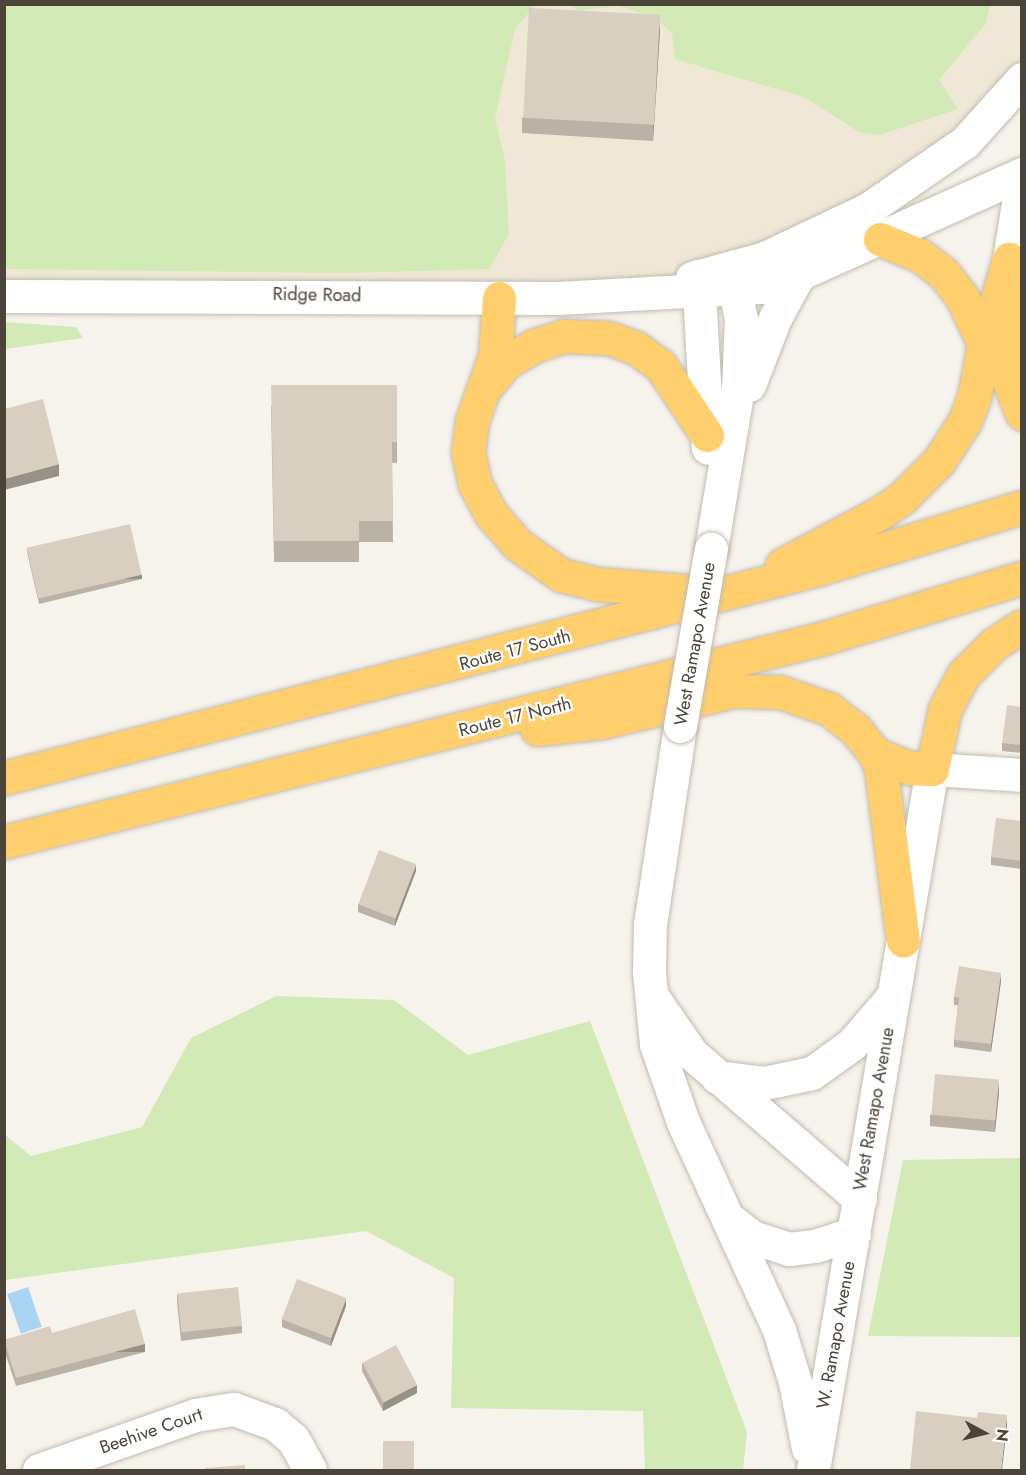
<!DOCTYPE html>
<html>
<head>
<meta charset="utf-8">
<style>
  body { margin:0 }
  #map { position:relative; width:1026px; height:1475px; overflow:hidden; background:#f6f3ec; font-family:Jost,sans-serif }
  div>[style] { position:absolute }
  .education>* { inset:0; background:#efe8d6 }
  .green>* { inset:0; background:#d2eab5 }
  .water>* { inset:0; background:#a9d4f2; transform-origin:0 0 }
  .roads { filter:drop-shadow(0 0 2px #c2bbae) drop-shadow(0 0 2px #c2bbae) }
  .minor>* { height:33px; margin:-16.5px; padding:0 16.5px; transform-origin:16.5px; border-radius:16.5px; background:#fff }
  .highway>* { height:33px; margin:-16.5px; padding:0 16.5px; transform-origin:16.5px; border-radius:16.5px; background:#ffcf6e }
  .bridges { filter:drop-shadow(0 0 2px #c2bbae) drop-shadow(0 0 2px #c2bbae) }
  .minor-bridge>* { height:33px; margin:-16.5px; padding:0 16.5px; transform-origin:16.5px; border-radius:16.5px; background:#fff }
  .wall>* { inset:0; background:#bab2a6 }
  .shaded-wall>* { inset:0; background:#979187; transform-origin:0 0 }
  .building>* { inset:0; background:#d8cfc1; transform-origin:0 0 }
  span { translate:-50% -50%; white-space:nowrap; text-align:center; line-height:1.15; -webkit-text-stroke:4.5px #fff; paint-order:stroke }
  .street-label { font-size:18px; color:#4b4439 }
  .frame { position:absolute; inset:0; border:6px solid #4b4439; pointer-events:none }
  .north { position:absolute; left:954px; top:1403px; width:60px; height:60px; -webkit-text-stroke:4px #fff; paint-order:stroke; rotate:97deg; font-size:16px; font-weight:700; line-height:24px; text-align:center; color:#4b4439 }
  .north::after { content:''; display:block; margin:auto; width:21px; height:27px; background:#4b4439; clip-path:polygon(50% 0,100% 100%,50% 72%,0 100%) }
</style>
</head>
<body>
<div id="map">
  <div class="education">
    <i style="clip-path:polygon(5px 5px,1021px 5px,1021px 79px,900px 188px,630px 296px,5px 296px)"></i>
  </div>
  <div class="green">
    <i style="clip-path:polygon(4px 5px,535px 5px,515px 29px,495px 118px,505px 160px,509px 234px,489px 269px,348px 273px,5px 269px)"></i>
    <i style="clip-path:polygon(571px 5px,990px 5px,986px 23px,939px 80px,958px 109px,879px 135px,859px 132px,804px 97px,675px 59px,672px 33px,654px 17px,618px 6px,577px 11px)"></i>
    <i style="clip-path:polygon(4px 322px,76px 327px,83px 338px,5px 349px)"></i>
    <i style="clip-path:polygon(276px 996px,394px 1000px,468px 1055px,590px 1021px,747px 1432px,743px 1470px,645px 1470px,643px 1411px,451px 1408px,454px 1278px,366px 1231px,5px 1280px,5px 1135px,31px 1156px,142px 1127px,191px 1038px)"></i>
    <i style="clip-path:polygon(1021px 1158px,1021px 1337px,868px 1336px,903px 1160px)"></i>
  </div>
  <div class="water">
    <i style="left:28px;top:1287px;width:42px;height:22px;rotate:71deg"></i>
  </div>
  <div class="roads">
    <div class="minor">
      <i style="left:1009px;top:259px;width:80px;rotate:-80.7deg"></i>
      <i style="left:698px;top:276px;width:172px;rotate:86.7deg"></i>
      <i style="left:692px;top:278px;width:76px;rotate:-15.3deg"></i>
      <i style="left:765px;top:258px;width:114px;rotate:-25.4deg"></i>
      <i style="left:868px;top:209px;width:118px;rotate:-34.6deg"></i>
      <i style="left:965px;top:142px;width:85px;rotate:-47.9deg"></i>
      <i style="left:4px;top:296px;width:553px;rotate:0.21deg"></i>
      <i style="left:557px;top:298px;width:203px;rotate:-3.1deg"></i>
      <i style="left:760px;top:287px;width:41px;rotate:-18.4deg"></i>
      <i style="left:799px;top:274px;width:244px;rotate:-24.2deg"></i>
      <i style="left:749px;top:385px;width:72px;rotate:-68.8deg"></i>
      <i style="left:775px;top:318px;width:50px;rotate:-61.4deg"></i>
      <i style="left:711px;top:549px;width:164px;rotate:-80.5deg"></i>
      <i style="left:738px;top:387px;width:68px;rotate:-87.5deg"></i>
      <i style="left:741px;top:319px;width:51px;rotate:-102.4deg"></i>
      <i style="left:680px;top:726px;width:200px;rotate:98.6deg"></i>
      <i style="left:650px;top:924px;width:48px;rotate:91.2deg"></i>
      <i style="left:649px;top:972px;width:72px;rotate:84.4deg"></i>
      <i style="left:656px;top:1044px;width:83px;rotate:70.9deg"></i>
      <i style="left:683px;top:1122px;width:229px;rotate:65.2deg"></i>
      <i style="left:779px;top:1330px;width:54px;rotate:72.9deg"></i>
      <i style="left:795px;top:1382px;width:67px;rotate:78.9deg"></i>
      <i style="left:654px;top:999px;width:67px;rotate:55.4deg"></i>
      <i style="left:692px;top:1054px;width:222px;rotate:40.8deg"></i>
      <i style="left:717px;top:1077px;width:47px;rotate:7.3deg"></i>
      <i style="left:764px;top:1083px;width:49px;rotate:-11.8deg"></i>
      <i style="left:812px;top:1073px;width:49px;rotate:-35.9deg"></i>
      <i style="left:852px;top:1044px;width:63px;rotate:-49.5deg"></i>
      <i style="left:733px;top:1222px;width:24px;rotate:38deg"></i>
      <i style="left:752px;top:1237px;width:39px;rotate:18deg"></i>
      <i style="left:789px;top:1249px;width:26px;rotate:-7deg"></i>
      <i style="left:815px;top:1246px;width:41px;rotate:-18.4deg"></i>
      <i style="left:39px;top:1470px;width:165px;rotate:-19.4deg"></i>
      <i style="left:195px;top:1415px;width:39px;rotate:-9deg"></i>
      <i style="left:234px;top:1409px;width:44px;rotate:20.1deg"></i>
      <i style="left:275px;top:1424px;width:23px;rotate:40deg"></i>
      <i style="left:293px;top:1439px;width:35px;rotate:61deg"></i>
      <i style="left:813px;top:1470px;width:711px;rotate:-80.37deg"></i>
      <i style="left:932px;top:769px;width:90px;rotate:3.8deg"></i>
    </div>
    <div class="highway">
      <i style="left:880px;top:239px;width:44px;rotate:22.5deg"></i>
      <i style="left:921px;top:256px;width:29px;rotate:38deg"></i>
      <i style="left:944px;top:274px;width:29px;rotate:52deg"></i>
      <i style="left:962px;top:297px;width:52px;rotate:64.9deg"></i>
      <i style="left:499px;top:298px;width:58px;rotate:93.9deg"></i>
      <i style="left:495px;top:356px;width:69px;rotate:109.5deg"></i>
      <i style="left:472px;top:421px;width:31px;rotate:97deg"></i>
      <i style="left:468px;top:452px;width:33px;rotate:78deg"></i>
      <i style="left:475px;top:484px;width:34px;rotate:62deg"></i>
      <i style="left:491px;top:514px;width:40px;rotate:49deg"></i>
      <i style="left:517px;top:544px;width:54px;rotate:35.2deg"></i>
      <i style="left:561px;top:575px;width:37px;rotate:14deg"></i>
      <i style="left:597px;top:584px;width:101px;rotate:4.5deg"></i>
      <i style="left:1009px;top:300px;width:81px;rotate:90deg"></i>
      <i style="left:1009px;top:381px;width:35px;rotate:68deg"></i>
      <i style="left:489px;top:383px;width:26px;rotate:-51deg"></i>
      <i style="left:505px;top:363px;width:33px;rotate:-31deg"></i>
      <i style="left:533px;top:346px;width:32px;rotate:-18deg"></i>
      <i style="left:563px;top:336px;width:46px;rotate:2.5deg"></i>
      <i style="left:609px;top:338px;width:29px;rotate:20deg"></i>
      <i style="left:636px;top:348px;width:31px;rotate:36deg"></i>
      <i style="left:661px;top:366px;width:83px;rotate:56.3deg"></i>
      <i style="left:782px;top:565px;width:111px;rotate:-28deg"></i>
      <i style="left:880px;top:513px;width:27px;rotate:-34deg"></i>
      <i style="left:902px;top:498px;width:52px;rotate:-45deg"></i>
      <i style="left:939px;top:461px;width:48px;rotate:-57deg"></i>
      <i style="left:965px;top:421px;width:26px;rotate:-69deg"></i>
      <i style="left:974px;top:397px;width:54px;rotate:-79.3deg"></i>
      <i style="left:984px;top:344px;width:89px;rotate:-73.6deg"></i>
      <i style="left:537px;top:729px;width:65px;rotate:-6.1deg"></i>
      <i style="left:602px;top:722px;width:135px;rotate:-13.3deg"></i>
      <i style="left:733px;top:691px;width:47px;rotate:1.2deg"></i>
      <i style="left:780px;top:692px;width:52px;rotate:19.1deg"></i>
      <i style="left:829px;top:709px;width:33px;rotate:38deg"></i>
      <i style="left:855px;top:729px;width:32px;rotate:51deg"></i>
      <i style="left:875px;top:754px;width:16px;rotate:68deg"></i>
      <i style="left:881px;top:769px;width:173px;rotate:82.7deg"></i>
      <i style="left:875px;top:754px;width:38px;rotate:22deg"></i>
      <i style="left:910px;top:768px;width:22px;rotate:3deg"></i>
      <i style="left:932px;top:769px;width:61px;rotate:-77.8deg"></i>
      <i style="left:945px;top:709px;width:38px;rotate:-62deg"></i>
      <i style="left:963px;top:675px;width:44px;rotate:-45deg"></i>
      <i style="left:994px;top:644px;width:33px;rotate:-33deg"></i>
      <i style="left:4px;top:778px;width:840px;rotate:-14.4deg"></i>
      <i style="left:818px;top:569px;width:213px;rotate:-16.9deg"></i>
      <i style="left:4px;top:842px;width:845px;rotate:-13.97deg"></i>
      <i style="left:824px;top:638px;width:207px;rotate:-16.9deg"></i>
    </div>
  </div>
  <div class="bridges">
    <div class="minor-bridge">
      <i style="left:680px;top:726px;width:180px;rotate:-80.1deg"></i>
    </div>
  </div>
  <div class="wall">
    <i style="clip-path:polygon(660px 31px,653px 141px,522px 133px,522px 118px)"></i>
    <i style="clip-path:polygon(397px 385px,397px 463px,392px 463px,393px 542px,359px 542px,359px 562px,274px 562px,271px 406px)"></i>
    <i style="clip-path:polygon(27px 548px,142px 579px,39px 604px,27px 552px)"></i>
    <i style="clip-path:polygon(1022px 707px,1022px 753px,1002px 751px,1002px 743px)"></i>
    <i style="clip-path:polygon(1022px 821px,1022px 869px,991px 865px,991px 857px)"></i>
    <i style="clip-path:polygon(416px 871px,395px 926px,358px 912px,358px 904px)"></i>
    <i style="clip-path:polygon(1001px 981px,991px 1052px,954px 1047px,954px 1040px,958px 1005px,954px 1005px,954px 997px)"></i>
    <i style="clip-path:polygon(999px 1092px,995px 1132px,930px 1126px,930px 1115px)"></i>
    <i style="clip-path:polygon(177px 1294px,242px 1326px,242px 1333px,181px 1341px,177px 1302px)"></i>
    <i style="clip-path:polygon(346px 1306px,331px 1346px,282px 1327px,282px 1319px)"></i>
    <i style="clip-path:polygon(52px 1333px,145px 1352px,16px 1386px,4px 1350px,4px 1340px)"></i>
    <i style="clip-path:polygon(362px 1363px,417px 1393px,383px 1411px,362px 1371px)"></i>
  </div>
  <div class="shaded-wall">
    <i style="clip-path:polygon(660px 16px,660px 31px,653px 141px,653px 126px)"></i>
    <i style="clip-path:polygon(59px 464px,59px 476px,4px 490px,4px 479px)"></i>
    <i style="left:142px;top:575px;width:4px;height:106px;rotate:90deg"></i>
    <i style="clip-path:polygon(416px 864px,416px 871px,395px 926px,395px 918px)"></i>
    <i style="clip-path:polygon(1001px 973px,1001px 981px,991px 1052px,991px 1044px)"></i>
    <i style="clip-path:polygon(999px 1080px,999px 1092px,995px 1132px,995px 1121px)"></i>
    <i style="clip-path:polygon(346px 1298px,346px 1306px,331px 1346px,331px 1338px)"></i>
    <i style="left:145px;top:1344px;width:8px;height:133px;rotate:90deg"></i>
    <i style="clip-path:polygon(417px 1385px,417px 1393px,383px 1411px,383px 1403px)"></i>
    <i style="clip-path:polygon(1007px 1415px,1007px 1427px,1002px 1470px,1001px 1470px)"></i>
  </div>
  <div class="building">
    <i style="left:529px;top:8px;width:131px;height:110px;rotate:3deg"></i>
    <i style="clip-path:polygon(271px 385px,397px 385px,397px 442px,392px 442px,393px 521px,359px 521px,359px 541px,274px 541px)"></i>
    <i style="clip-path:polygon(43px 399px,59px 464px,4px 479px,4px 409px)"></i>
    <i style="left:130px;top:524px;width:52px;height:106px;rotate:77deg"></i>
    <i style="clip-path:polygon(1007px 705px,1022px 707px,1022px 745px,1002px 743px)"></i>
    <i style="clip-path:polygon(996px 818px,1022px 821px,1022px 861px,991px 857px)"></i>
    <i style="left:379px;top:850px;width:40px;height:58px;rotate:21deg"></i>
    <i style="clip-path:polygon(959px 966px,1001px 973px,991px 1044px,954px 1040px,959px 998px,954px 997px)"></i>
    <i style="left:935px;top:1074px;width:64px;height:41px;rotate:5deg"></i>
    <i style="left:297px;top:1279px;width:53px;height:43px;rotate:21deg"></i>
    <i style="left:238px;top:1287px;width:39px;height:61px;rotate:84deg"></i>
    <i style="clip-path:polygon(135px 1309px,145px 1344px,16px 1378px,4px 1340px,50px 1326px,52px 1333px)"></i>
    <i style="left:396px;top:1345px;width:45px;height:38px;rotate:62deg"></i>
    <i style="clip-path:polygon(916px 1411px,977px 1418px,978px 1412px,1007px 1415px,1001px 1470px,910px 1470px)"></i>
    <i style="left:383px;top:1441px;width:31px;height:29px"></i>
    <i style="clip-path:polygon(245px 1465px,245px 1470px,205px 1470px,205px 1468px)"></i>
  </div>
  <div class="street-label">
    <span style="left:317px;top:295px;rotate:1deg">Ridge Road</span>
    <span style="left:695px;top:644px;rotate:-80deg">West Ramapo Avenue</span>
    <span style="left:515px;top:650px;rotate:-15deg">Route 17 South</span>
    <span style="left:515px;top:717px;rotate:-14deg">Route 17 North</span>
    <span style="left:874px;top:1109px;rotate:-80deg">West Ramapo Avenue</span>
    <span style="left:836px;top:1335px;rotate:-80deg">W. Ramapo Avenue</span>
    <span style="left:151px;top:1431px;rotate:-19deg">Beehive Court</span>
  </div>
  <div class="frame"></div>
  <div class="north">N</div>
</div>
</body>
</html>
